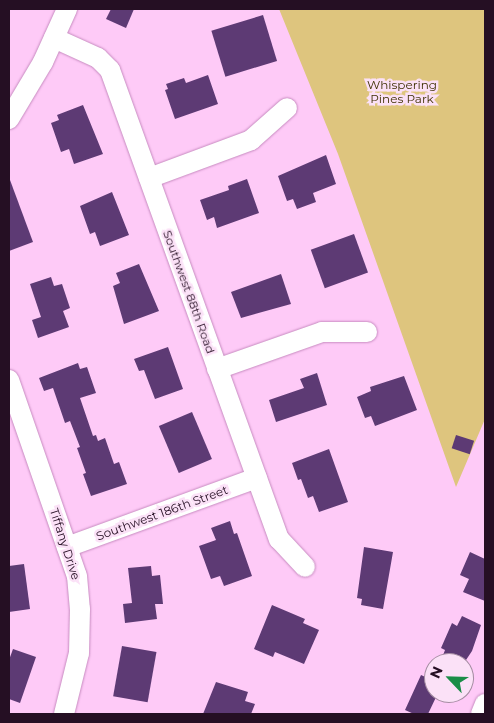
<!DOCTYPE html>
<html>
<head>
<meta charset="utf-8">
<style>
  body { margin:0 }
  #map { position:relative; width:494px; height:723px; overflow:hidden; background:#fecaf7; font-family:Montserrat,sans-serif }
  div>[style] { position:absolute }
  .green>* { inset:0; background:#dec57e }
  .building>* { inset:0; background:#5d3a74; transform-origin:0 0 }
  .roads { filter:drop-shadow(0 0 1px #c78bc0) drop-shadow(0 0 1px #c78bc0) }
  .minor>* { height:20px; margin:-10px; padding:0 10px; transform-origin:10px; border-radius:10px; background:#fff }
  span { translate:-50% -50%; white-space:nowrap; text-align:center; line-height:1.15; -webkit-text-stroke:5px #fbe1f7; paint-order:stroke }
  .park-label { font-size:12px; color:#3f3104 }
  .street-label { font-size:12px; color:#250f23 }
  .frame { position:absolute; inset:0; border:10px solid #250f23; pointer-events:none }
  .north { position:absolute; left:424px; top:653px; width:50px; height:50px; box-sizing:border-box; background:#fbe1f7; border:1px solid #a58da2; border-radius:50%; rotate:294deg; font-size:14px; font-weight:700; line-height:20px; text-align:center; color:#250f23 }
  .north::after { content:''; display:block; margin:auto; width:18px; height:22px; background:#1a8d47; clip-path:polygon(50% 0,100% 100%,50% 72%,0 100%) }
</style>
</head>
<body>
<div id="map">
  <div class="green">
    <i style="clip-path:polygon(279px 9px,485px 9px,485px 419px,456px 487px,338px 154px)"></i>
  </div>
  <div class="building">
    <i style="clip-path:polygon(111px 9px,134px 9px,126px 28px,106px 19px)"></i>
    <i style="left:263px;top:15px;width:48px;height:54px;rotate:73deg"></i>
    <i style="clip-path:polygon(208px 75px,218px 104px,175px 119px,165px 90px,168px 89px,166px 84px,184px 78px,186px 83px)"></i>
    <i style="clip-path:polygon(83px 105px,103px 154px,74px 164px,69px 149px,61px 152px,51px 123px,59px 120px,57px 115px)"></i>
    <i style="clip-path:polygon(326px 155px,336px 184px,313px 193px,316px 202px,297px 209px,293px 199px,287px 201px,278px 176px)"></i>
    <i style="clip-path:polygon(247px 179px,259px 213px,217px 228px,214px 217px,207px 220px,200px 200px,229px 190px,228px 186px)"></i>
    <i style="clip-path:polygon(10px 180px,33px 242px,9px 251px,9px 181px)"></i>
    <i style="clip-path:polygon(112px 192px,129px 235px,100px 246px,95px 232px,90px 234px,80px 206px)"></i>
    <i style="left:354px;top:234px;width:41px;height:46px;rotate:70deg"></i>
    <i style="clip-path:polygon(139px 264px,159px 311px,124px 324px,113px 286px,120px 283px,116px 273px)"></i>
    <i style="clip-path:polygon(281px 274px,291px 304px,241px 318px,231px 292px)"></i>
    <i style="clip-path:polygon(51px 277px,54px 286px,62px 284px,70px 308px,63px 311px,69px 327px,38px 338px,32px 320px,41px 317px,30px 284px)"></i>
    <i style="clip-path:polygon(168px 347px,183px 389px,155px 399px,144px 370px,139px 371px,134px 359px)"></i>
    <i style="clip-path:polygon(78px 363px,80px 369px,87px 367px,96px 393px,80px 398px,93px 436px,96px 435px,98px 441px,105px 438px,114px 464px,119px 462px,127px 484px,91px 496px,83px 474px,86px 473px,77px 448px,80px 447px,70px 421px,65px 423px,53px 388px,44px 391px,39px 378px)"></i>
    <i style="clip-path:polygon(317px 373px,327px 405px,276px 422px,269px 400px,304px 388px,300px 379px)"></i>
    <i style="clip-path:polygon(404px 376px,417px 410px,375px 426px,371px 416px,365px 418px,357px 397px,371px 391px,370px 387px)"></i>
    <i style="left:192px;top:412px;width:51px;height:36px;rotate:67deg"></i>
    <i style="left:456px;top:435px;width:19px;height:14px;rotate:18deg"></i>
    <i style="clip-path:polygon(329px 449px,348px 502px,319px 512px,313px 496px,308px 498px,301px 479px,298px 480px,292px 463px)"></i>
    <i style="clip-path:polygon(230px 521px,234px 534px,237px 533px,252px 576px,224px 586px,220px 576px,211px 579px,199px 546px,216px 540px,211px 528px)"></i>
    <i style="clip-path:polygon(364px 547px,393px 552px,383px 609px,361px 605px,362px 599px,357px 598px)"></i>
    <i style="clip-path:polygon(470px 552px,485px 559px,485px 601px,463px 592px,469px 579px,460px 575px)"></i>
    <i style="clip-path:polygon(24px 564px,30px 609px,9px 612px,9px 566px)"></i>
    <i style="clip-path:polygon(151px 566px,152px 576px,160px 575px,163px 604px,155px 604px,157px 619px,125px 623px,123px 604px,132px 603px,128px 568px)"></i>
    <i style="clip-path:polygon(272px 605px,305px 619px,303px 623px,319px 630px,304px 664px,275px 652px,273px 657px,254px 649px)"></i>
    <i style="clip-path:polygon(462px 616px,481px 625px,472px 651px,464px 663px,440px 663px,445px 650px,441px 648px,452px 623px,457px 626px)"></i>
    <i style="left:122px;top:646px;width:35px;height:51px;rotate:10deg"></i>
    <i style="clip-path:polygon(13px 649px,36px 657px,20px 703px,9px 699px,9px 660px)"></i>
    <i style="clip-path:polygon(421px 675px,434px 681px,434px 693px,438px 693px,428px 714px,414px 714px,405px 710px)"></i>
    <i style="clip-path:polygon(216px 682px,248px 692px,245px 701px,255px 704px,251px 714px,203px 714px)"></i>
  </div>
  <div class="roads">
    <div class="minor">
      <i style="left:54px;top:38px;width:48px;rotate:24.4deg"></i>
      <i style="left:98px;top:58px;width:17px;rotate:45deg"></i>
      <i style="left:110px;top:70px;width:499px;rotate:70.2deg"></i>
      <i style="left:279px;top:539px;width:38px;rotate:47deg"></i>
      <i style="left:9px;top:119px;width:66px;rotate:-59.2deg"></i>
      <i style="left:43px;top:62px;width:58px;rotate:-65.6deg"></i>
      <i style="left:149px;top:178px;width:109px;rotate:-20.4deg"></i>
      <i style="left:251px;top:140px;width:48px;rotate:-41.6deg"></i>
      <i style="left:217px;top:369px;width:111px;rotate:-19.4deg"></i>
      <i style="left:322px;top:332px;width:45px"></i>
      <i style="left:9px;top:380px;width:207px;rotate:70.9deg"></i>
      <i style="left:77px;top:576px;width:33px;rotate:85deg"></i>
      <i style="left:80px;top:609px;width:44px;rotate:91.3deg"></i>
      <i style="left:79px;top:653px;width:63px;rotate:103.8deg"></i>
      <i style="left:67px;top:547px;width:202px;rotate:-20deg"></i>
      <i style="left:481px;top:714px;width:11px;rotate:-68deg"></i>
    </div>
  </div>
  <div class="park-label">
    <span style="left:402px;top:92px">Whispering<br>Pines Park</span>
  </div>
  <div class="street-label">
    <span style="left:189px;top:292px;rotate:70deg">Southwest 88th Road</span>
    <span style="left:162px;top:513px;rotate:-20deg">Southwest 186th Street</span>
    <span style="left:65px;top:544px;rotate:72deg">Tiffany Drive</span>
  </div>
  <div class="frame"></div>
  <div class="north">N</div>
</div>
</body>
</html>
